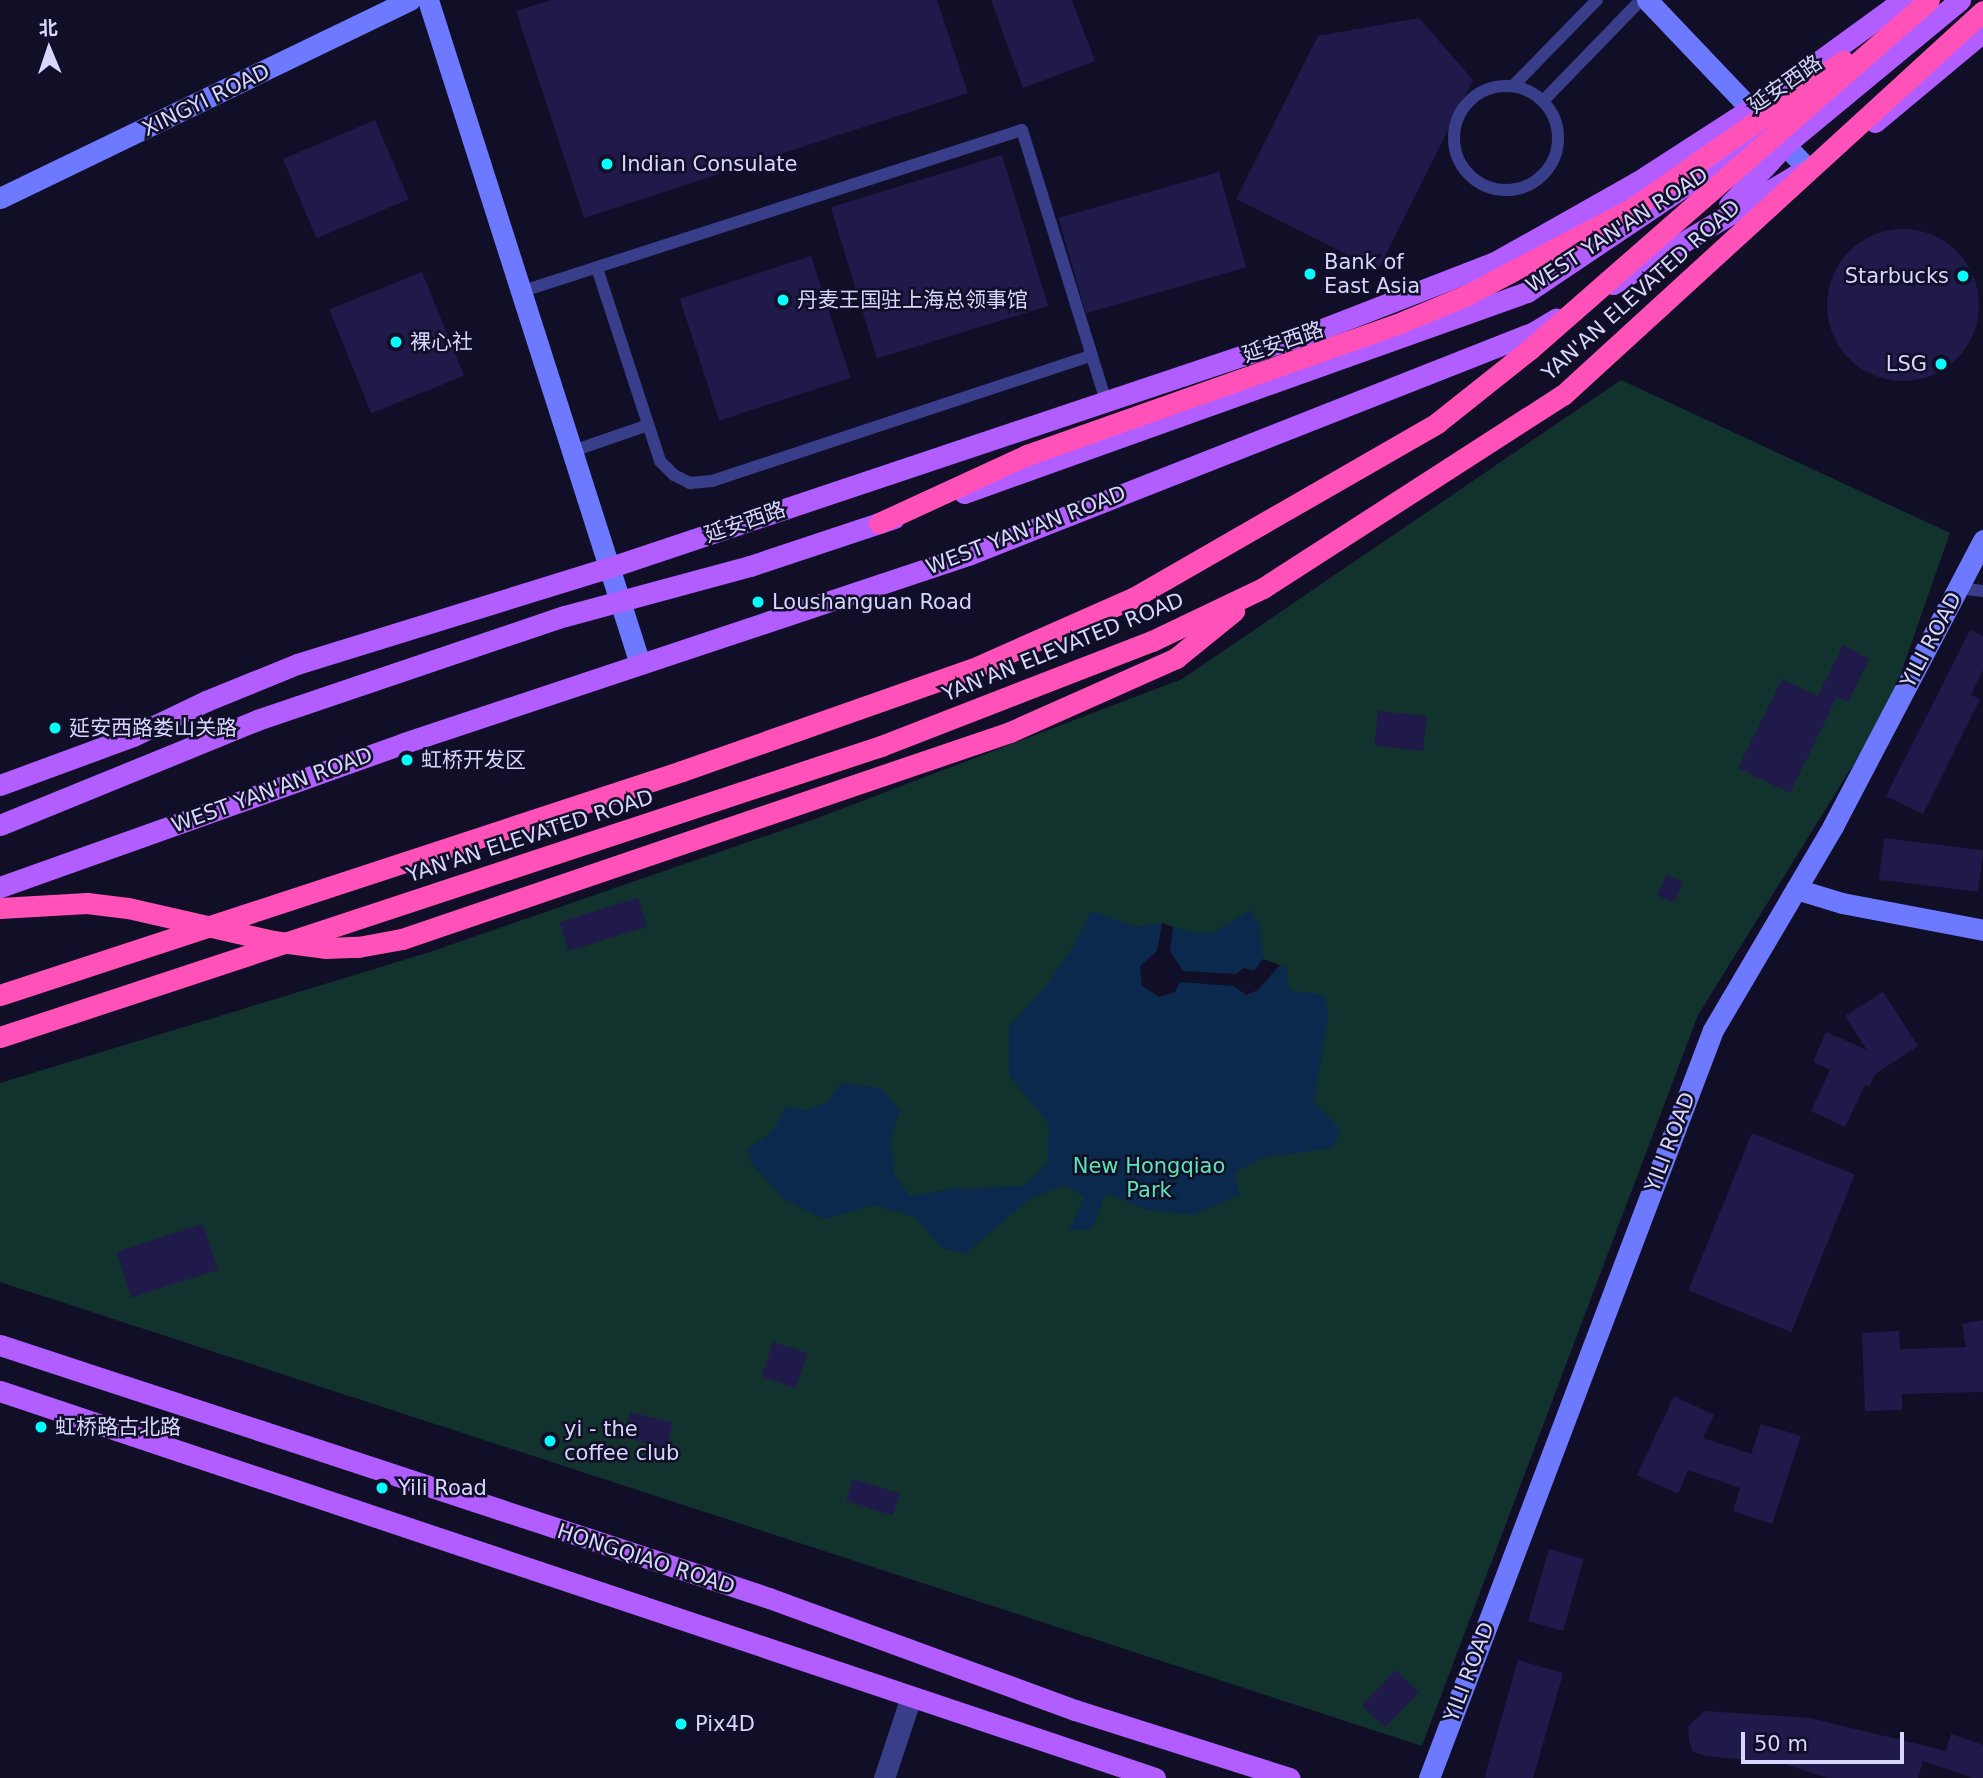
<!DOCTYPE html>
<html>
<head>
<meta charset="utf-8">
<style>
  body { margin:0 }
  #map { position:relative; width:1983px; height:1778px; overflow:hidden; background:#110f28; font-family:"DejaVu Sans","Noto Sans SC",sans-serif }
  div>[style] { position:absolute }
  .green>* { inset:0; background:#12322e }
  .water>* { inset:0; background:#0a294c }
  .pier>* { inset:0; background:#110f28 }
  .building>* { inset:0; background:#1f1a4a; transform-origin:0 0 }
  .round { border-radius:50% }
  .lane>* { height:12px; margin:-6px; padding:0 6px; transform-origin:6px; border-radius:6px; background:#383e89 }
  .lane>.ring { margin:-6px; padding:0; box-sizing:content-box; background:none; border:12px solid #383e89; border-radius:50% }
  .street>* { height:21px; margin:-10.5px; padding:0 10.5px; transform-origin:10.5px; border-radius:10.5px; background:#383e89 }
  .secondary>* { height:21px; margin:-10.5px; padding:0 10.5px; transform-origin:10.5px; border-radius:10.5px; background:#6d79ff }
  .primary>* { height:21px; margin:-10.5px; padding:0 10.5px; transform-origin:10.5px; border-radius:10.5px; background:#b15dff }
  .highway>* { height:21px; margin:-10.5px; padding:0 10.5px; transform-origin:10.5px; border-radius:10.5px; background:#ff51b7 }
  .dots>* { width:19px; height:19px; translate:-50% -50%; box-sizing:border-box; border:4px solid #110f28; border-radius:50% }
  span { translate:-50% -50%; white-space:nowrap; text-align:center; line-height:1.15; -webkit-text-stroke:5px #110f28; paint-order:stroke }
  .street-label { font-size:21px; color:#d6d6ff }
  .poi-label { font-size:21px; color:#d6d6ff }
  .left { translate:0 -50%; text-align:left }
  .right { translate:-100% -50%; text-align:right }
  .park-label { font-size:21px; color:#5de4b4 }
  .north { position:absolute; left:14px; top:14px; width:70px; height:70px; -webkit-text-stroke:5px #110f28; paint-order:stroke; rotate:358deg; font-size:19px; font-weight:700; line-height:28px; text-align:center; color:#d6d6ff }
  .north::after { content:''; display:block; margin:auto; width:24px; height:32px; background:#d6d6ff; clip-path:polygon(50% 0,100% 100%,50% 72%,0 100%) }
  .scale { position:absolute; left:1741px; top:1732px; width:163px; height:32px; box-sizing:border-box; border:4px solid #d6d6ff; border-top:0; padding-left:9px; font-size:21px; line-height:24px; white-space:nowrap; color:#d6d6ff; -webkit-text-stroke:5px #110f28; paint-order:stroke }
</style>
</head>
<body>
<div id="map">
  <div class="green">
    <i style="clip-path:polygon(1621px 380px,1950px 533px,1889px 707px,1698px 1015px,1422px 1746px,0 1282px,0 1083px,430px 952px,815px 819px,1182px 679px)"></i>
  </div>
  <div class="water">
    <i style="clip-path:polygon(1250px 910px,1260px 927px,1263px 959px,1287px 968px,1289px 990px,1325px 995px,1328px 1017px,1314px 1102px,1341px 1130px,1333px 1148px,1261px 1158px,1234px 1173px,1240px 1195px,1193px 1215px,1143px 1209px,1106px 1193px,1092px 1229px,1069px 1230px,1085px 1197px,1064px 1185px,1028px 1200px,965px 1254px,941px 1248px,915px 1217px,874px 1205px,824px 1219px,784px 1199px,751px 1163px,748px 1149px,774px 1130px,785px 1107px,806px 1110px,828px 1102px,840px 1083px,881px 1088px,900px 1111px,891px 1136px,894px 1173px,910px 1196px,950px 1189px,1023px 1186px,1048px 1163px,1048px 1123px,1009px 1075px,1009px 1027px,1044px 988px,1073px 947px,1091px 911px,1137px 927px,1162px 923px,1186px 931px,1213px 933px)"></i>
  </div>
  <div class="pier">
    <i style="clip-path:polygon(1162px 923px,1173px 927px,1170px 951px,1183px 971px,1235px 974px,1244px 968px,1254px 971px,1263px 959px,1280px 965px,1258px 990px,1246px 995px,1234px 986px,1180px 982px,1175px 992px,1159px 997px,1142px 986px,1140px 966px,1157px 951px)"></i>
  </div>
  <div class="building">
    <i style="clip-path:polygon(551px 0,937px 0,968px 93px,584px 218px,516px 11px)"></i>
    <i style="clip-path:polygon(991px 0,1072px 0,1095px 61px,1023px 88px)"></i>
    <i style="clip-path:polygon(1419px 18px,1473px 80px,1378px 270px,1236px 199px,1318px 36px)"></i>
    <i style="left:375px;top:120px;width:86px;height:100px;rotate:67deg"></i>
    <i style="left:1002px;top:155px;width:158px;height:179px;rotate:73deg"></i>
    <i style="left:1219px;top:172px;width:99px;height:167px;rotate:74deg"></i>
    <i class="round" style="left:1827px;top:229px;width:152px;height:152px"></i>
    <i style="left:811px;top:256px;width:128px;height:138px;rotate:72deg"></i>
    <i style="left:422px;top:272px;width:112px;height:100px;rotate:68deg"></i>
    <i style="clip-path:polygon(1970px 630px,1983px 636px,1983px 670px,1971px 695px,1980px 699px,1923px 814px,1886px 796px)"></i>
    <i style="clip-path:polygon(1843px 645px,1869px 659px,1848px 702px,1837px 697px,1790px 793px,1738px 768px,1782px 679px,1818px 696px)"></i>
    <i style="left:1378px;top:711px;width:49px;height:35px;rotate:6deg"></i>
    <i style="left:1884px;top:838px;width:100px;height:42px;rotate:7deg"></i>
    <i style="left:1666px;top:875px;width:18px;height:22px;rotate:22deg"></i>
    <i style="left:638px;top:898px;width:30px;height:82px;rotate:73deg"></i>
    <i style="clip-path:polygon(1883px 992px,1918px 1046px,1875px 1074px,1869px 1087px,1865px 1085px,1845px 1127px,1811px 1111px,1830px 1070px,1813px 1062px,1826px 1032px,1867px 1050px,1845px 1016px)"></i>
    <i style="left:1752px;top:1133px;width:111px;height:170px;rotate:22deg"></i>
    <i style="left:203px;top:1224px;width:48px;height:91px;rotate:72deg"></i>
    <i style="clip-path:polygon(1983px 1320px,1983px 1392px,1902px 1394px,1902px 1410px,1865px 1411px,1862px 1333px,1899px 1331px,1900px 1349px,1966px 1347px,1962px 1324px)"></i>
    <i style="left:773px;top:1342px;width:36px;height:37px;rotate:18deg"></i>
    <i style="clip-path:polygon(1674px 1396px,1714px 1415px,1703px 1438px,1751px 1454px,1761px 1424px,1801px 1436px,1772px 1524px,1733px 1511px,1740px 1488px,1688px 1470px,1678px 1494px,1637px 1475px)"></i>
    <i style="left:630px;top:1412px;width:44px;height:26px;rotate:14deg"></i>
    <i style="left:853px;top:1479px;width:49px;height:23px;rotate:17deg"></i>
    <i style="left:1549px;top:1549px;width:36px;height:75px;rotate:16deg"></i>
    <i style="left:1518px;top:1660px;width:47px;height:122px;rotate:16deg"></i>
    <i style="left:1396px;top:1670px;width:32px;height:49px;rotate:44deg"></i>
    <i style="clip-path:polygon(1705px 1711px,1810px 1718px,1946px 1751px,1951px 1734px,1983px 1745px,1983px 1778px,1973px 1778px,1923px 1761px,1918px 1778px,1828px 1778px,1781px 1763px,1706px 1756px,1693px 1752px,1689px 1741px,1688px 1726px)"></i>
  </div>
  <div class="lane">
    <i style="left:1513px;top:86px;width:120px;rotate:-45.7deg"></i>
    <i class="ring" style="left:1454px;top:86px;width:92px;height:92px"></i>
    <i style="left:1543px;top:101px;width:141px;rotate:-45.9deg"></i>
    <i style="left:597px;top:268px;width:203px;rotate:71.9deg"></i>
    <i style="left:660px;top:461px;width:20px;rotate:45deg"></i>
    <i style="left:674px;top:475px;width:18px;rotate:27deg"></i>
    <i style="left:690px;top:483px;width:22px;rotate:-5deg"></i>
    <i style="left:712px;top:481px;width:400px;rotate:-18.3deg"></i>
    <i style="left:520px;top:292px;width:527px;rotate:-17.89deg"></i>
    <i style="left:1022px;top:130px;width:284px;rotate:72.8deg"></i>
    <i style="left:570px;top:452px;width:83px;rotate:-19.1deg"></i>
    <i style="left:1958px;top:588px;width:25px;rotate:7deg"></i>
  </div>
  <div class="street">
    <i style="left:884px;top:1778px;width:85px;rotate:-71.6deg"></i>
  </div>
  <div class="secondary">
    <i style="left:428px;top:0;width:697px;rotate:72.29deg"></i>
    <i style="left:1647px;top:0;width:232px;rotate:46.4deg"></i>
    <i style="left:0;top:198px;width:455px;rotate:-25.8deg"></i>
    <i style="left:1796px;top:889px;width:48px;rotate:16.9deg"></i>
    <i style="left:1842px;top:903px;width:144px;rotate:10.8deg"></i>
    <i style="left:1429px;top:1778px;width:800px;rotate:-69.21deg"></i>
    <i style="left:1713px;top:1030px;width:237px;rotate:-59.5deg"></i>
    <i style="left:1833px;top:826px;width:323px;rotate:-62.3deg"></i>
  </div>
  <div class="primary">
    <i style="left:1875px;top:122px;width:141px;rotate:-39.8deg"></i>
    <i style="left:1729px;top:205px;width:83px;rotate:-46.9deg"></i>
    <i style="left:1786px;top:144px;width:226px;rotate:-39.6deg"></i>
    <i style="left:1613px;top:284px;width:217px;rotate:-30.8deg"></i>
    <i style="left:964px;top:493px;width:598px;rotate:-19.65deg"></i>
    <i style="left:1527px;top:292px;width:294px;rotate:-33.9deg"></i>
    <i style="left:0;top:785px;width:142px;rotate:-20.2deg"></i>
    <i style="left:133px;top:736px;width:81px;rotate:-25.6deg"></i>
    <i style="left:206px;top:701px;width:98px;rotate:-22.1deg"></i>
    <i style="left:297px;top:664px;width:325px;rotate:-17.2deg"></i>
    <i style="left:608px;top:568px;width:753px;rotate:-18.51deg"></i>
    <i style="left:1322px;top:329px;width:186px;rotate:-21.2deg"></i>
    <i style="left:1495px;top:262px;width:163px;rotate:-29.4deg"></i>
    <i style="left:1637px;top:182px;width:164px;rotate:-32.8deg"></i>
    <i style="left:1775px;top:93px;width:158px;rotate:-36deg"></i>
    <i style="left:0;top:825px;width:278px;rotate:-22.2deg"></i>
    <i style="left:257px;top:720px;width:325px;rotate:-18.7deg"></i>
    <i style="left:565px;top:616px;width:192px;rotate:-15.1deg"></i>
    <i style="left:750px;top:566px;width:152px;rotate:-18.4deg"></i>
    <i style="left:0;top:887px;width:429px;rotate:-19.6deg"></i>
    <i style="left:404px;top:743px;width:595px;rotate:-18.43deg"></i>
    <i style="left:968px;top:555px;width:608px;rotate:-21.5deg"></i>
    <i style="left:1534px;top:332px;width:26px;rotate:-31deg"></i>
    <i style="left:0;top:1345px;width:810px;rotate:18.21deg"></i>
    <i style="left:769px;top:1598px;width:326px;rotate:20.1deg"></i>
    <i style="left:1075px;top:1710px;width:225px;rotate:17.6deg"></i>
    <i style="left:0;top:1391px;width:1218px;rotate:18.52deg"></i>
  </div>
  <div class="highway">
    <i style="left:879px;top:523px;width:163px;rotate:-24.7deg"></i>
    <i style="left:1027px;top:455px;width:390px;rotate:-19.5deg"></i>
    <i style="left:1395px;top:325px;width:78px;rotate:-22.6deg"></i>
    <i style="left:1467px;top:295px;width:185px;rotate:-27.7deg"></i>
    <i style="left:1631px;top:209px;width:259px;rotate:-34.9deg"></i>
    <i style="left:0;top:908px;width:87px;rotate:-3.3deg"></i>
    <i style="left:87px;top:903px;width:41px;rotate:7deg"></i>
    <i style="left:128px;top:908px;width:149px;rotate:12.8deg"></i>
    <i style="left:273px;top:941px;width:52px;rotate:7.7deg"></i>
    <i style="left:325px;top:948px;width:33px;rotate:-2deg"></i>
    <i style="left:358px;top:947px;width:45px;rotate:-10.3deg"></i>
    <i style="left:402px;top:939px;width:642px;rotate:-18.8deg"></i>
    <i style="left:1010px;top:732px;width:182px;rotate:-24deg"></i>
    <i style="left:1176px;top:658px;width:75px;rotate:-39deg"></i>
    <i style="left:0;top:995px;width:718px;rotate:-18.18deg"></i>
    <i style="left:682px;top:771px;width:307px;rotate:-19.4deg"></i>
    <i style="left:972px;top:669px;width:176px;rotate:-23.8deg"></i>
    <i style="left:1133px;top:598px;width:351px;rotate:-29.9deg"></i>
    <i style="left:1437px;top:423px;width:119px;rotate:-38.5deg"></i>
    <i style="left:1530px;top:349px;width:530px;rotate:-41.18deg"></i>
    <i style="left:0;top:1037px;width:928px;rotate:-18.28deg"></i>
    <i style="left:881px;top:746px;width:291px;rotate:-21.2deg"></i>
    <i style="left:1152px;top:641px;width:123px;rotate:-25.5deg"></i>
    <i style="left:1263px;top:588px;width:357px;rotate:-32.8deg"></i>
    <i style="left:1563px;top:395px;width:569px;rotate:-42.44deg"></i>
  </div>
  <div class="dots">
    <i style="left:607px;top:164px;background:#02fffe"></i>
    <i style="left:1310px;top:274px;background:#02fffe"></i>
    <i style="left:1963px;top:276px;background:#02fffe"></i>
    <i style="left:783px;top:300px;background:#02fffe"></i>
    <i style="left:396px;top:342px;background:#02fffe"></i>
    <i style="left:1941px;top:364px;background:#02fffe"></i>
    <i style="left:758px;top:602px;background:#02fffe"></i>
    <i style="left:55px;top:728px;background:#02fffe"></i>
    <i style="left:407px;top:760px;background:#02fffe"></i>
    <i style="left:41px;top:1427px;background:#02fffe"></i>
    <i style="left:550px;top:1441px;background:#02fffe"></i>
    <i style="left:382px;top:1488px;background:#02fffe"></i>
    <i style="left:681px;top:1724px;background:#02fffe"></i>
  </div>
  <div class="street-label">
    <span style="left:1785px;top:84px;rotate:-35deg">延安西路</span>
    <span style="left:206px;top:100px;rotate:-26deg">XINGYI ROAD</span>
    <span style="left:1617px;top:230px;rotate:-33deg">WEST YAN'AN ROAD</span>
    <span style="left:1641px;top:290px;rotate:-42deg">YAN'AN ELEVATED ROAD</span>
    <span style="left:1283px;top:342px;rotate:-19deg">延安西路</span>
    <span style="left:745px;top:522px;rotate:-19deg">延安西路</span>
    <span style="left:1026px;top:530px;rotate:-21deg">WEST YAN'AN ROAD</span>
    <span style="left:1931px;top:640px;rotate:-62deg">YILI ROAD</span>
    <span style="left:1063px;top:647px;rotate:-22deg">YAN'AN ELEVATED ROAD</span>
    <span style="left:272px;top:790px;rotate:-20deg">WEST YAN'AN ROAD</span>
    <span style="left:530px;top:836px;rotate:-18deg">YAN'AN ELEVATED ROAD</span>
    <span style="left:1670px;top:1142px;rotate:-69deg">YILI ROAD</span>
    <span style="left:646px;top:1559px;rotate:18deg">HONGQIAO ROAD</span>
    <span style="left:1469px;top:1672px;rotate:-69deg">YILI ROAD</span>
  </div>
  <div class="poi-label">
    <span class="left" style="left:621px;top:164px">Indian Consulate</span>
    <span class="left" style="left:1324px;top:274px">Bank of<br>East Asia</span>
    <span class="right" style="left:1949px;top:276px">Starbucks</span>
    <span class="left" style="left:797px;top:300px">丹麦王国驻上海总领事馆</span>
    <span class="left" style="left:410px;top:342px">裸心社</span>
    <span class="right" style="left:1927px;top:364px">LSG</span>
    <span class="left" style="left:772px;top:602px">Loushanguan Road</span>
    <span class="left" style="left:69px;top:728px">延安西路娄山关路</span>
    <span class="left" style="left:421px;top:760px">虹桥开发区</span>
    <span class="left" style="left:55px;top:1427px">虹桥路古北路</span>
    <span class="left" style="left:564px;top:1441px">yi - the<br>coffee club</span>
    <span class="left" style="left:398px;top:1488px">Yili Road</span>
    <span class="left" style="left:695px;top:1724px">Pix4D</span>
  </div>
  <div class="park-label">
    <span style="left:1149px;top:1178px">New Hongqiao<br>Park</span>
  </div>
  <div class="north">北</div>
  <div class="scale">50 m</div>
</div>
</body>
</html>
